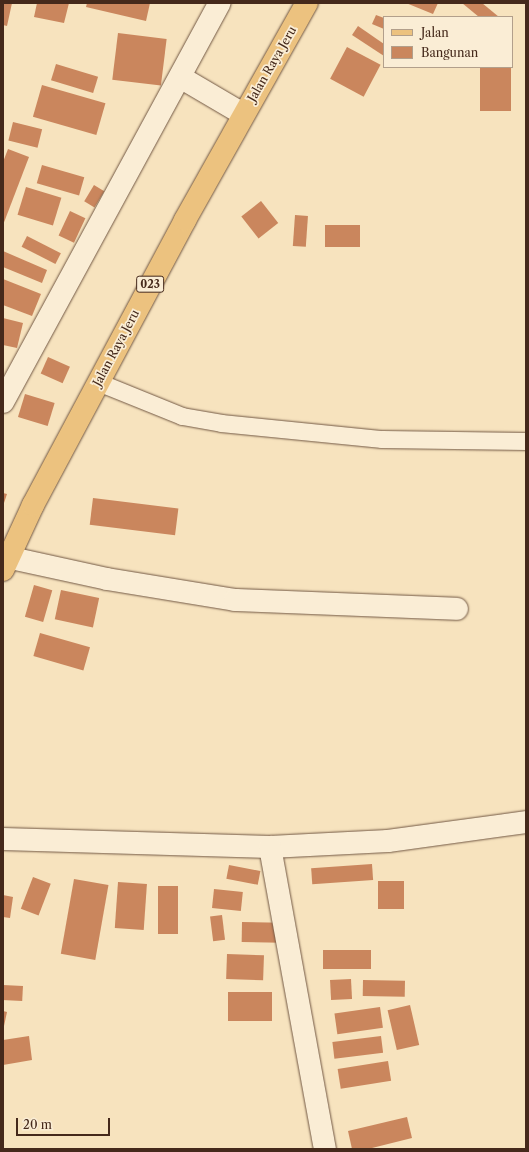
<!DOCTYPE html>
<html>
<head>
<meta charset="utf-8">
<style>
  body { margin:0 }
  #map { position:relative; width:529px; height:1152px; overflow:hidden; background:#f7e3be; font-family:"Libre Caslon Text",serif }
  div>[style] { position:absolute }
  .building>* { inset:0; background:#ca865d; transform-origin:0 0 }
  .roads { filter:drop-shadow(0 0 1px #725844) drop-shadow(0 0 1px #725844) }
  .service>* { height:17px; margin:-8.5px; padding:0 8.5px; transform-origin:8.5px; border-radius:8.5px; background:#faedd5 }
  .minor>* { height:22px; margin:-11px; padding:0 11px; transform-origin:11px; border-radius:11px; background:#faedd5 }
  .primary>* { height:22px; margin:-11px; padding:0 11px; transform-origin:11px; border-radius:11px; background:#ecc27f }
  span { translate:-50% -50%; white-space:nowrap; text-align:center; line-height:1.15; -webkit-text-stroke:3.5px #faedd5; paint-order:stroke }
  .shield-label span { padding:1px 3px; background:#faedd5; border:1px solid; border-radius:3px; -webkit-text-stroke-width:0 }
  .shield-label { font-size:11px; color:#45291b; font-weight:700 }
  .street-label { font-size:12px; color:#45291b }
  .frame { position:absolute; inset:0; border:4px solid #45291b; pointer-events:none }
  .legend { position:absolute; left:383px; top:16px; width:130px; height:52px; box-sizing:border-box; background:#faedd5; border:1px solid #b29f8b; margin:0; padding:5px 7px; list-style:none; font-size:12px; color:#45291b }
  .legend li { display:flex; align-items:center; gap:8px; height:20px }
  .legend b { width:20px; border:1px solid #b29f8b }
  .scale { position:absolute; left:16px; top:1118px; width:94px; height:18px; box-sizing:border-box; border:2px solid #45291b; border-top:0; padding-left:5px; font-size:12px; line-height:14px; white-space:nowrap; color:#45291b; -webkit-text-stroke:3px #faedd5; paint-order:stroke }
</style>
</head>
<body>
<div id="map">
  <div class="building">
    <i style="clip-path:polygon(3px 3px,12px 3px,7px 26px,3px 25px)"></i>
    <i style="clip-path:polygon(37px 3px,69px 3px,64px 23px,34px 17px)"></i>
    <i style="clip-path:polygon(87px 3px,150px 3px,146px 21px,86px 7px)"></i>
    <i style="clip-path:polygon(406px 3px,438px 3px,433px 14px)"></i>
    <i style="clip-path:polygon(462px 3px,482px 3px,499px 17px,479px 17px)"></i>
    <i style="clip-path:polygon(376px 15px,384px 18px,384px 29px,372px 24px)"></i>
    <i style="clip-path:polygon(358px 26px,384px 44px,384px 56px,352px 35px)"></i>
    <i style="left:118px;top:33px;width:49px;height:47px;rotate:7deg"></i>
    <i style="left:347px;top:47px;width:38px;height:36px;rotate:28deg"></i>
    <i style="left:56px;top:64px;width:44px;height:17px;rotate:17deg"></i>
    <i style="left:480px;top:67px;width:31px;height:44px"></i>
    <i style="left:42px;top:85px;width:66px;height:33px;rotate:16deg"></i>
    <i style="left:13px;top:122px;width:30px;height:19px;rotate:14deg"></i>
    <i style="clip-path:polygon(8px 149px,29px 157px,3px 225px,3px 162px)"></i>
    <i style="left:42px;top:165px;width:44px;height:19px;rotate:16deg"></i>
    <i style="left:94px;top:185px;width:12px;height:19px;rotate:31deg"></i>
    <i style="left:26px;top:187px;width:37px;height:29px;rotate:17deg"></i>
    <i style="left:261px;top:201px;width:28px;height:25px;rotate:52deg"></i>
    <i style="left:70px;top:211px;width:17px;height:27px;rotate:25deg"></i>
    <i style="left:295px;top:215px;width:13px;height:31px;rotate:4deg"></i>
    <i style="left:325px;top:225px;width:35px;height:22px"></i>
    <i style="left:27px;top:236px;width:38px;height:12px;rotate:27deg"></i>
    <i style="clip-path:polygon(3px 251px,47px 270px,42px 283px,3px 267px)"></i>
    <i style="clip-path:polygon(3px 279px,41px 294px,32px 316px,3px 305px)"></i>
    <i style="clip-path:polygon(3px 318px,23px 323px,17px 348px,3px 345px)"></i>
    <i style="left:48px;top:357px;width:24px;height:18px;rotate:24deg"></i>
    <i style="left:25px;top:394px;width:31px;height:24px;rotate:17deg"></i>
    <i style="clip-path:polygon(3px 493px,7px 494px,3px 506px)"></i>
    <i style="left:93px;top:498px;width:86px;height:27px;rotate:7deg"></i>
    <i style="left:34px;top:585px;width:19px;height:33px;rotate:16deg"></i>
    <i style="left:61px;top:590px;width:39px;height:30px;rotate:12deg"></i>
    <i style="left:40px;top:633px;width:52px;height:24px;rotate:16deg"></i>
    <i style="left:372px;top:864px;width:16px;height:61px;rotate:86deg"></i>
    <i style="left:229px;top:865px;width:32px;height:14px;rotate:11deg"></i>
    <i style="left:33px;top:877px;width:19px;height:34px;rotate:21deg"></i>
    <i style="left:74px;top:879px;width:35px;height:76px;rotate:10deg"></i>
    <i style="left:378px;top:881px;width:26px;height:28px"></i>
    <i style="left:118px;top:882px;width:29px;height:46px;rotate:4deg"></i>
    <i style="left:158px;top:886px;width:20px;height:48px"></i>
    <i style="left:214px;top:889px;width:29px;height:19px;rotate:6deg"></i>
    <i style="clip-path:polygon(3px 895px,13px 897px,10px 918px,3px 917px)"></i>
    <i style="left:222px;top:915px;width:25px;height:12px;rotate:83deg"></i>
    <i style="left:242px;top:922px;width:40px;height:20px;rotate:1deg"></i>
    <i style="left:323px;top:950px;width:48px;height:19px"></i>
    <i style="left:227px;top:954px;width:37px;height:25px;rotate:2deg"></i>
    <i style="left:351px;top:979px;width:20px;height:21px;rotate:87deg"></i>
    <i style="left:363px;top:980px;width:42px;height:16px;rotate:1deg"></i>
    <i style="left:3px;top:985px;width:20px;height:15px;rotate:3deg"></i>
    <i style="left:228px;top:992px;width:44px;height:29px"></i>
    <i style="left:410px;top:1005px;width:41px;height:23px;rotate:77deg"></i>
    <i style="left:380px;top:1007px;width:21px;height:46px;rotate:82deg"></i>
    <i style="clip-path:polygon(3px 1011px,7px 1012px,4px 1026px,3px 1026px)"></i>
    <i style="clip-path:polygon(29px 1036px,32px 1060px,3px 1065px,3px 1040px)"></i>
    <i style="left:381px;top:1036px;width:17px;height:49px;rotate:83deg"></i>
    <i style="left:388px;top:1061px;width:20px;height:51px;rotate:81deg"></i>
    <i style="clip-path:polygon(407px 1117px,412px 1138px,368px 1149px,352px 1149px,348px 1131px)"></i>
  </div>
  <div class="roads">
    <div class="service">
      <i style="left:98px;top:382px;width:91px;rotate:22deg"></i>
      <i style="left:182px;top:416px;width:40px;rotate:10deg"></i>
      <i style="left:221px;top:423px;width:162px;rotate:5.7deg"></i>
      <i style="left:382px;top:439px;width:144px;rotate:0.8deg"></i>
    </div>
    <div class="minor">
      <i style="left:180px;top:77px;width:73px;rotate:30.4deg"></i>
      <i style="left:3px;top:402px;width:454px;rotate:-61.5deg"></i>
      <i style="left:11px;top:558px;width:98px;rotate:12.3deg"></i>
      <i style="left:107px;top:579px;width:130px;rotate:9.3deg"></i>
      <i style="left:235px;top:600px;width:222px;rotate:2.3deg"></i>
      <i style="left:3px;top:839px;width:267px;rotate:1.7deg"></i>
      <i style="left:270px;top:847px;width:118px;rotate:-2.9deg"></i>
      <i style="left:388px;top:841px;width:139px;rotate:-7.8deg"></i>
      <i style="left:270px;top:847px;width:307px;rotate:79.7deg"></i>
    </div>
    <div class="primary">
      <i style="left:3px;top:570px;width:72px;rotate:-65.2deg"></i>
      <i style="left:33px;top:505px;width:323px;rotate:-61.9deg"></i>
      <i style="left:185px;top:220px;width:249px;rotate:-60.7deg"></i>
    </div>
  </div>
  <div class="shield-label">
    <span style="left:150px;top:284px">023</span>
  </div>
  <div class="street-label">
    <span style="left:272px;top:64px;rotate:-60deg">Jalan Raya Jeru</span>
    <span style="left:116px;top:348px;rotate:-62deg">Jalan Raya Jeru</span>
  </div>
  <div class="frame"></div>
  <ul class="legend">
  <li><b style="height:5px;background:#ecc27f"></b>Jalan</li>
  <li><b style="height:11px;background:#ca865d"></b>Bangunan</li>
  </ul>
  <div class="scale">20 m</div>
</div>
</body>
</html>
